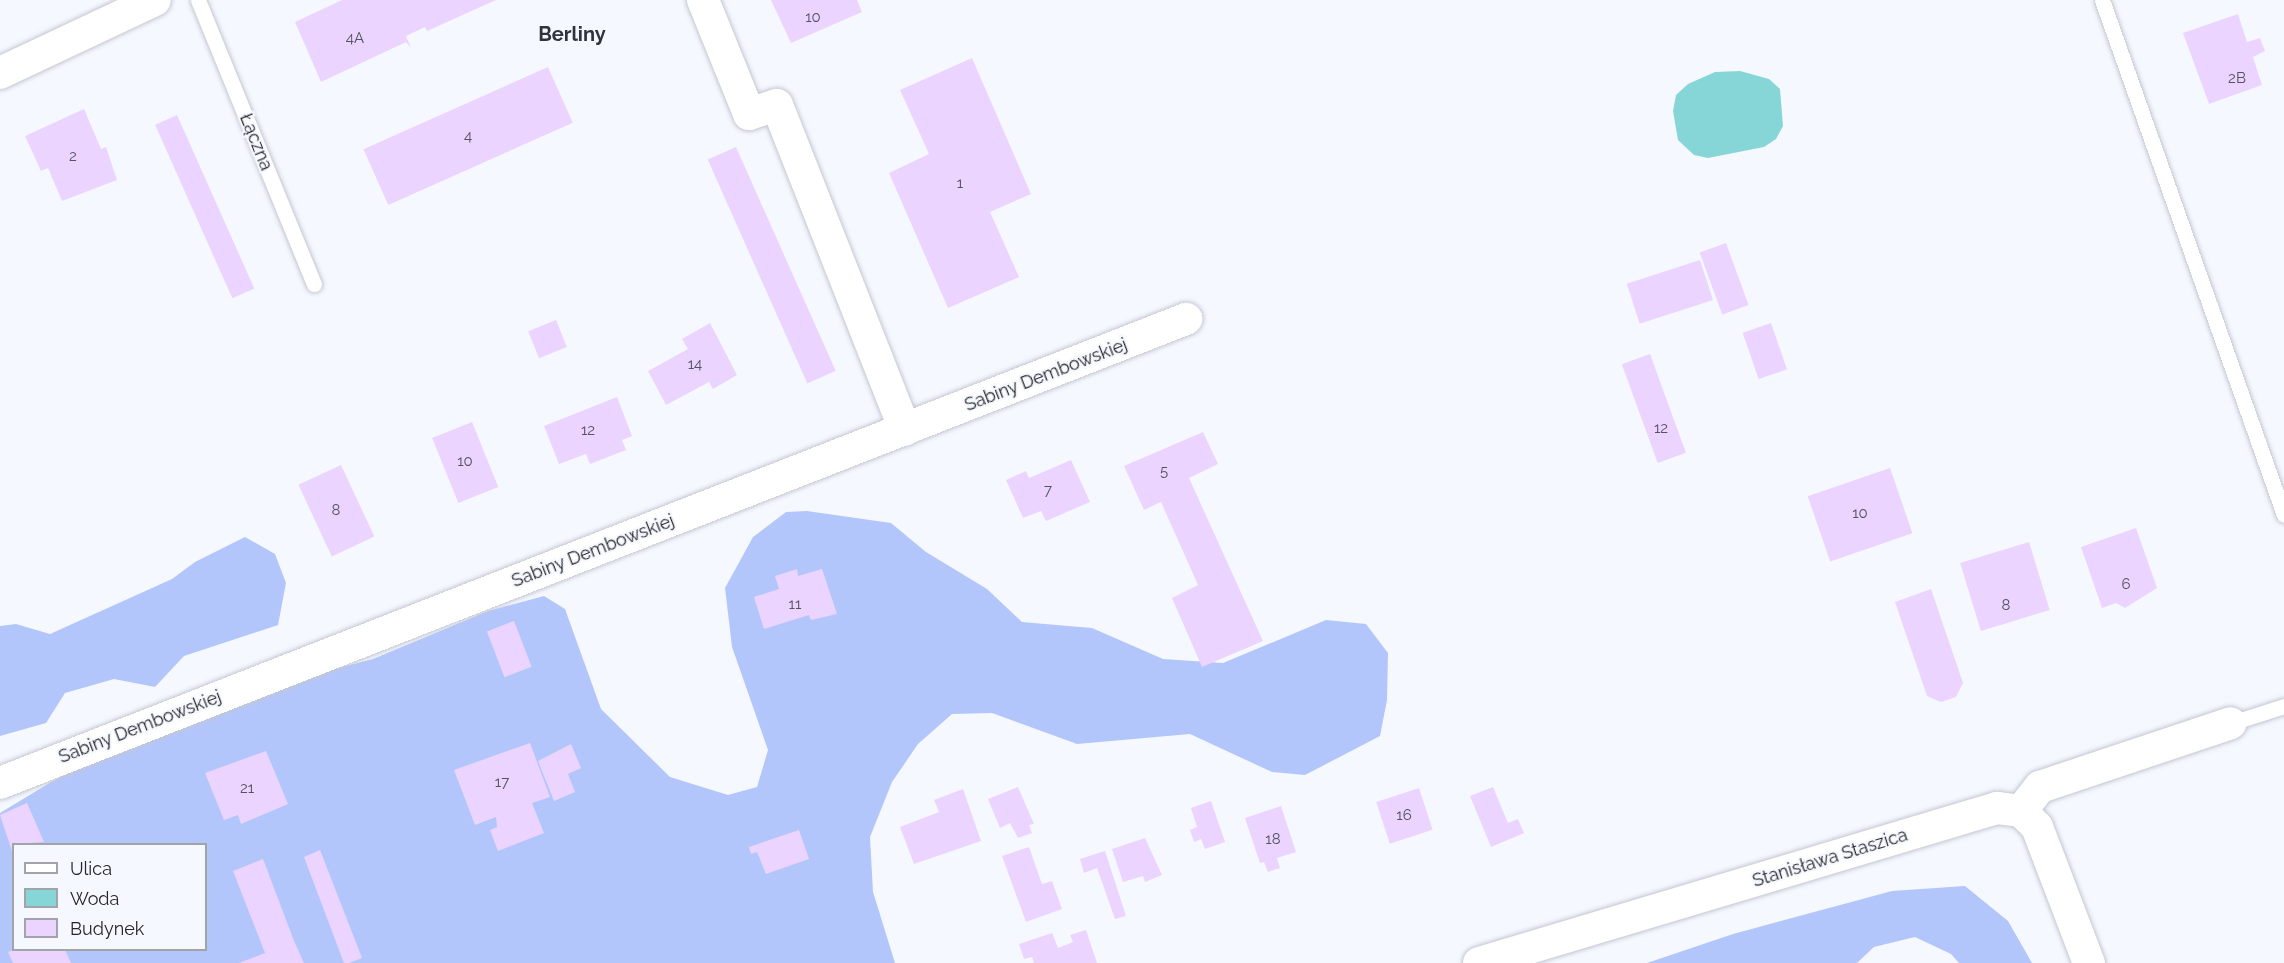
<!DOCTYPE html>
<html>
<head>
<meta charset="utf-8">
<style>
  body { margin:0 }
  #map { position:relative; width:2284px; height:963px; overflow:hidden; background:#f6f8ff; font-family:Raleway,sans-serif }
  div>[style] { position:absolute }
  .forest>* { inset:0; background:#b3c6fc }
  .water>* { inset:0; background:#86d6d7 }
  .building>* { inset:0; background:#ebd4ff; transform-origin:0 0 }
  .roads { filter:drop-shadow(0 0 2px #c3c7d2) drop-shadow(0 0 2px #c3c7d2) }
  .lane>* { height:15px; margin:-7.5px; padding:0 7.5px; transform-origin:7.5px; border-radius:7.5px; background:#fff }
  .street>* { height:32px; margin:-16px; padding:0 16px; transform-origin:16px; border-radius:16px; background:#fff }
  span { translate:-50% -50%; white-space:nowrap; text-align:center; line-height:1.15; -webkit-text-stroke:4.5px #f6f8ff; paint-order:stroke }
  .number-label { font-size:15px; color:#56525f }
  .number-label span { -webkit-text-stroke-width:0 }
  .street-label { font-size:18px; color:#25262a }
  .neighbourhood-label { font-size:20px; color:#30333c; font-weight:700 }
  .legend { position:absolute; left:12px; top:843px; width:195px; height:108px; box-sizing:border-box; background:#f6f8ff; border:2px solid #a2a4aa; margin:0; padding:8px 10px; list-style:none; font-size:18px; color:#25262a }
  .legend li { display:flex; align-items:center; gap:12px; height:30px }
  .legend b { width:30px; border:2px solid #a2a4aa }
</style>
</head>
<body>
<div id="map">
  <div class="forest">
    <i style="clip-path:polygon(evenodd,807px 511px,891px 523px,926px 552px,987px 589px,1022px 622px,1092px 628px,1163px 659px,1223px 663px,1326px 620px,1366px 624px,1388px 653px,1387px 700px,1380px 736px,1305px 775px,1272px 772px,1190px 734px,1077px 744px,992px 713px,952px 714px,918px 744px,892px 782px,870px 837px,873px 892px,895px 963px,0 963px,0 813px,51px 782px,205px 702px,373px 659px,488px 611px,544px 596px,565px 609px,601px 709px,670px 777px,728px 795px,757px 787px,768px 750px,732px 647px,725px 588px,753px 537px,786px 512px,807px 511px,14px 844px,206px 844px,206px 950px,14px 950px,14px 844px)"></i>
    <i style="clip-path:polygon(245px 537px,275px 554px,286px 583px,278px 625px,184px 656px,155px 687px,114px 679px,65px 693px,46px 723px,0 736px,0 626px,16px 624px,50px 634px,172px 579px,195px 562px)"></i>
    <i style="clip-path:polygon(1965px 886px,2008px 921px,2032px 963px,1959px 963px,1951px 954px,1915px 937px,1874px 947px,1857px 963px,1647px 963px,1733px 934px,1892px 891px)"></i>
  </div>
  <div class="water">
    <i style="clip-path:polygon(1740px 71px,1769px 79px,1780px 89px,1783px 126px,1776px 139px,1764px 147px,1708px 158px,1694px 155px,1678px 140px,1673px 111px,1676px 95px,1688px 84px,1715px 72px)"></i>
  </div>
  <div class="building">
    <i style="clip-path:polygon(342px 0,496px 0,427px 31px,425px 27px,406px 36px,411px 48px,406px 42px,321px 82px,295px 22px)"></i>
    <i style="clip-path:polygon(771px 0,857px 0,862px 12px,791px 43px)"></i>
    <i style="clip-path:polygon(2238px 14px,2247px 42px,2260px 38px,2265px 51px,2253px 57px,2262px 85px,2209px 104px,2183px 33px)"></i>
    <i style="clip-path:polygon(972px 58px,1031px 194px,990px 212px,1019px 277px,948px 308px,889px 173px,929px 154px,900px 90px)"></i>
    <i style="left:548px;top:67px;width:61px;height:202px;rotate:66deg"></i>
    <i style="clip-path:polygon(84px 109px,101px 149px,106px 147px,117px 180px,62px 201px,48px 168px,41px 171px,25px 136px)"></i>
    <i style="left:177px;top:115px;width:190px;height:24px;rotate:66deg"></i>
    <i style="left:736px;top:147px;width:245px;height:31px;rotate:66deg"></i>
    <i style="left:1726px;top:243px;width:66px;height:28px;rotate:70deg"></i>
    <i style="left:1700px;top:260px;width:42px;height:77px;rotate:72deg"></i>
    <i style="left:556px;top:320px;width:29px;height:30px;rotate:68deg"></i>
    <i style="clip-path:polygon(710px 323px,737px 375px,713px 389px,709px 382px,666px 405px,648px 371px,688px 349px,682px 339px)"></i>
    <i style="left:1771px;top:323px;width:49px;height:30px;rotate:71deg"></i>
    <i style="left:1650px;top:354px;width:105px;height:30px;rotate:70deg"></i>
    <i style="clip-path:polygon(617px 397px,632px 436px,622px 440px,626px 450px,590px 464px,586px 454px,559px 464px,544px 426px)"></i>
    <i style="left:472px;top:422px;width:70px;height:43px;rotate:68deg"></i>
    <i style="clip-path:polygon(1203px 432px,1218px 464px,1189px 478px,1263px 641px,1202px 667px,1172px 598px,1198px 585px,1161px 502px,1144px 510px,1124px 466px)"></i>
    <i style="clip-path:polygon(1071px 460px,1090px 502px,1046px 521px,1041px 511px,1023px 518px,1006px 480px,1026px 471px,1029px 478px)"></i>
    <i style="left:341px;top:465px;width:79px;height:47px;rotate:65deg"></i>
    <i style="left:1890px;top:468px;width:69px;height:87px;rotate:71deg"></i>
    <i style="clip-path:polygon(2136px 528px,2157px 588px,2125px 608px,2116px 603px,2102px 608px,2081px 547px)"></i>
    <i style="left:2029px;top:542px;width:71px;height:72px;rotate:73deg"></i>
    <i style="clip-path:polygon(797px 569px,798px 576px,822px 569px,837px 614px,811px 620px,809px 615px,764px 629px,754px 597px,779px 589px,775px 576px)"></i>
    <i style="clip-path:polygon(1931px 589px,1963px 683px,1956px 697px,1941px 702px,1927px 696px,1895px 602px)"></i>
    <i style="left:514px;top:621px;width:49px;height:29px;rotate:69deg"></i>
    <i style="clip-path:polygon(530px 743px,550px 797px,532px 803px,544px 833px,498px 851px,490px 830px,497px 827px,496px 817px,475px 825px,454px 770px)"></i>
    <i style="clip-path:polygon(571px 744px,581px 768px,568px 774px,575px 792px,554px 801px,538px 761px)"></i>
    <i style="clip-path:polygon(266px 751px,288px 804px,241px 824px,238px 815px,224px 820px,205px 773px)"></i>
    <i style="clip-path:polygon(1018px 787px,1034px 824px,1029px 825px,1032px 833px,1018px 838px,1010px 823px,1000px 828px,988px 799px)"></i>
    <i style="clip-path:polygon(1493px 787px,1508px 823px,1518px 819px,1524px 833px,1491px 847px,1470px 796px)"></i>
    <i style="left:1419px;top:788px;width:44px;height:45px;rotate:72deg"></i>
    <i style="clip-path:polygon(963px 789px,981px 841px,914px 864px,900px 827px,939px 812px,934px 800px)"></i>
    <i style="clip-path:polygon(1211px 801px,1225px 842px,1205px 849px,1201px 839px,1194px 842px,1190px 830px,1197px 827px,1191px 808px)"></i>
    <i style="clip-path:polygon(27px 803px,44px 842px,14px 844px,13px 854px,0 815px)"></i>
    <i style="clip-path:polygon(1281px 806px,1296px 852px,1277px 858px,1280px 868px,1268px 872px,1264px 862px,1260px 863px,1245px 818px)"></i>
    <i style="clip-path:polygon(799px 830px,809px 859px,766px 874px,757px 852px,751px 854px,749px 847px)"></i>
    <i style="clip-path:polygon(1145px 838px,1162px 875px,1145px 882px,1143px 876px,1123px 882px,1112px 849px)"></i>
    <i style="clip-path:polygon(1029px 847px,1042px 884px,1052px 881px,1062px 909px,1026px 922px,1002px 856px)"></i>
    <i style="clip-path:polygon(320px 850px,362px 958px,349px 963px,344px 963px,304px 857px)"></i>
    <i style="clip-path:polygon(1105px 851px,1126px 916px,1115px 919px,1097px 868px,1084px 873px,1080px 859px)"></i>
    <i style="clip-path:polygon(263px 859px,294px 941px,304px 963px,239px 963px,265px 953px,233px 871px)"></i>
    <i style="clip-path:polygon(1086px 930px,1097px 963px,1034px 963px,1032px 957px,1024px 959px,1019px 944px,1052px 933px,1058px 948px,1073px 942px,1070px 935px)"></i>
    <i style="clip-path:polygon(14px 950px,65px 950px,71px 963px,13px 963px,8px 952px)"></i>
  </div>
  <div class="roads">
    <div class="lane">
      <i style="left:198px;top:0;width:307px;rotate:67.8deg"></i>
      <i style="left:2102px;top:0;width:546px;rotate:70.54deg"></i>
      <i style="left:2231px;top:723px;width:56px;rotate:-17.8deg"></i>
    </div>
    <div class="street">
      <i style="left:703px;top:0;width:123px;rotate:68deg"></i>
      <i style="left:749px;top:114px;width:29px;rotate:-18deg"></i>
      <i style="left:777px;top:105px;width:349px;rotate:68.5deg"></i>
      <i style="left:0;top:73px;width:171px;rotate:-25.2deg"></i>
      <i style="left:0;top:783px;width:1274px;rotate:-21.37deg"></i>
      <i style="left:2021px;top:811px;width:31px;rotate:-52deg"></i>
      <i style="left:2040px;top:787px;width:201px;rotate:-18.5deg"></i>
      <i style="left:1479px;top:963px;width:541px;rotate:-16.66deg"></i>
      <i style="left:1997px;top:808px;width:24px;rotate:7deg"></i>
      <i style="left:2021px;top:811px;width:23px;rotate:45deg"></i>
      <i style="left:2037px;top:827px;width:146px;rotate:69.1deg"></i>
    </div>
  </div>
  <div class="number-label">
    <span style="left:813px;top:18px">10</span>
    <span style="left:355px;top:39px">4A</span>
    <span style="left:2237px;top:79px">2B</span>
    <span style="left:468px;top:137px">4</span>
    <span style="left:73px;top:157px">2</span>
    <span style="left:960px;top:184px">1</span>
    <span style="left:695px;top:365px">14</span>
    <span style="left:1661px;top:429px">12</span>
    <span style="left:588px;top:431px">12</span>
    <span style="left:465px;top:462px">10</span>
    <span style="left:1164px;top:472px">5</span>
    <span style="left:1048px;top:491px">7</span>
    <span style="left:336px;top:511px">8</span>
    <span style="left:1860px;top:514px">10</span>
    <span style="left:2126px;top:585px">6</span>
    <span style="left:795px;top:605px">11</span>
    <span style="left:2006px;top:606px">8</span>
    <span style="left:502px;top:783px">17</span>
    <span style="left:247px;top:789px">21</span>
    <span style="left:1404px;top:816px">16</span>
    <span style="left:1273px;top:840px">18</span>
  </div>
  <div class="street-label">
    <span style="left:256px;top:142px;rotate:68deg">Łączna</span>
    <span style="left:1046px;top:375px;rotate:-21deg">Sabiny Dembowskiej</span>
    <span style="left:593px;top:551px;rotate:-21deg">Sabiny Dembowskiej</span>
    <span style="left:140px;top:727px;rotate:-21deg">Sabiny Dembowskiej</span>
    <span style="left:1830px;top:858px;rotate:-17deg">Stanisława Staszica</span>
  </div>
  <div class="neighbourhood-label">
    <span style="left:572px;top:34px">Berliny</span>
  </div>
  <ul class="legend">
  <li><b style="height:8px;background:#fff"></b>Ulica</li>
  <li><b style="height:16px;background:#86d6d7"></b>Woda</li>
  <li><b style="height:16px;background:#ebd4ff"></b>Budynek</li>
  </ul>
</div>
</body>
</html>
